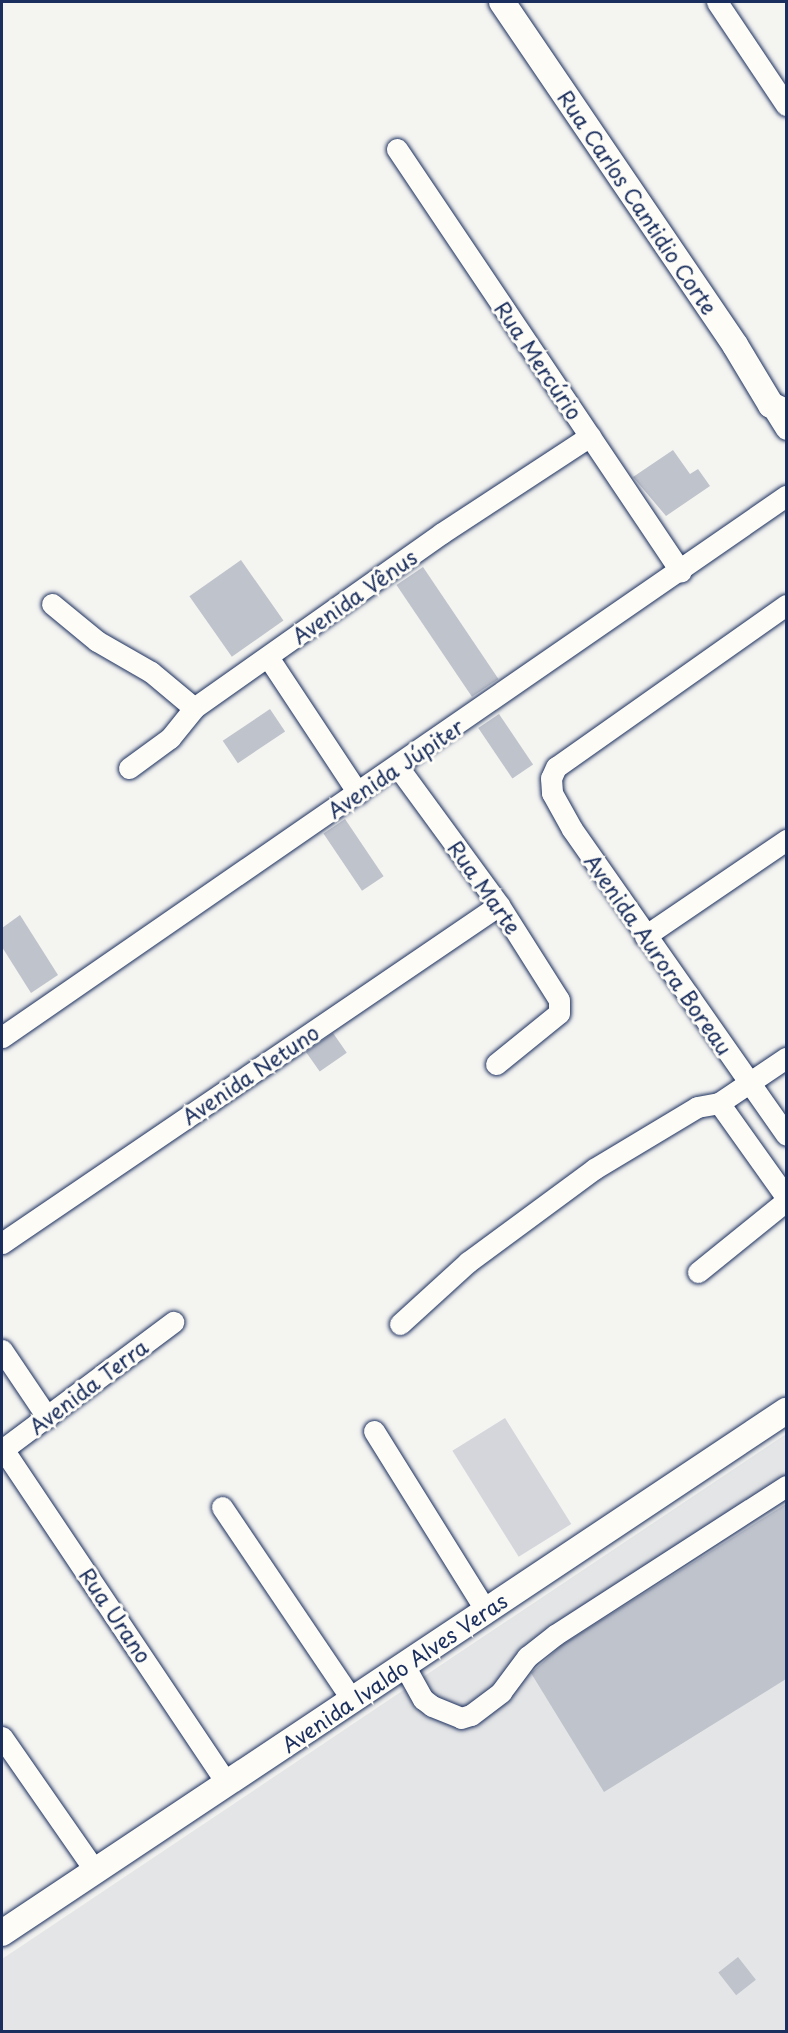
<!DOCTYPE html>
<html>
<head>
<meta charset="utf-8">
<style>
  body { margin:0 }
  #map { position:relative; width:788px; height:2033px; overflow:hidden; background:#f4f4f1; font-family:"Playpen Sans",sans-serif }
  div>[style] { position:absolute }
  .built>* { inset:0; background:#e4e5e6 }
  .green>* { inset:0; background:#d4d6db; transform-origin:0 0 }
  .building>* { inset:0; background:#bfc3cc; transform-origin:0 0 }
  .roads { filter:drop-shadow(0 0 2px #1b2f5e) drop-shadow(0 0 2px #1b2f5e) }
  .minor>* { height:21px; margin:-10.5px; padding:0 10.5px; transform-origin:10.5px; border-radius:10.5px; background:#fdfcf7 }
  .major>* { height:26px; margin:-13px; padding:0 13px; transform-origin:13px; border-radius:13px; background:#fdfcf7 }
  span { translate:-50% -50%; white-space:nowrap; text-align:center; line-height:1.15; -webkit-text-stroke:6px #fdfcf7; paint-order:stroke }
  .street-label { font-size:21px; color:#1b2f5e }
  .frame { position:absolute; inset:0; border:3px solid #1b2f5e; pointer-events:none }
</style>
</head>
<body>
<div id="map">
  <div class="built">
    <i style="clip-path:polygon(786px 1434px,786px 2031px,2px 2031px,2px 1959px)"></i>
  </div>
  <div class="green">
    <i style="left:505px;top:1418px;width:125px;height:62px;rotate:58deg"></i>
  </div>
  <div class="building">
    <i style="clip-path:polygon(673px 450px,690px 474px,698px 469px,710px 486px,666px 516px,633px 477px)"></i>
    <i style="left:241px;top:560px;width:74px;height:63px;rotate:55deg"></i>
    <i style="left:423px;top:567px;width:135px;height:32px;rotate:56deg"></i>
    <i style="left:270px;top:709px;width:27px;height:57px;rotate:56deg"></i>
    <i style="left:499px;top:714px;width:61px;height:25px;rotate:56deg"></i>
    <i style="left:345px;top:819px;width:69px;height:26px;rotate:56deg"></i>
    <i style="clip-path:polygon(20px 915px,58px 975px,31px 993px,2px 947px,2px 928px)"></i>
    <i style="left:333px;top:1033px;width:24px;height:33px;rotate:55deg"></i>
    <i style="clip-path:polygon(786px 1504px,786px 1679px,604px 1792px,531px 1673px,562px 1645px)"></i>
    <i style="left:738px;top:1957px;width:29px;height:25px;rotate:52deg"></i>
  </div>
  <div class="roads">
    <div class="minor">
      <i style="left:717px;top:2px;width:124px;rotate:56.2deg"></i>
      <i style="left:397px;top:149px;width:509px;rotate:56.12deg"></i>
      <i style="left:771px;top:405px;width:28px;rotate:58deg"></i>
      <i style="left:52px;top:604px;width:58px;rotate:39.4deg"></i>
      <i style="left:97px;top:641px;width:62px;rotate:29.9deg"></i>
      <i style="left:151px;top:672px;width:56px;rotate:39.9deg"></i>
      <i style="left:786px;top:605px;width:281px;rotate:144.8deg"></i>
      <i style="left:556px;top:767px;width:12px;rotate:114deg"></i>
      <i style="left:551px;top:778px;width:15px;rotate:86deg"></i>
      <i style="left:552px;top:793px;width:41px;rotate:60.9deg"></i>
      <i style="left:572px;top:829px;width:373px;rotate:55deg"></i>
      <i style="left:268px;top:657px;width:163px;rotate:56.5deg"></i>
      <i style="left:398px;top:767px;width:171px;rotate:53.8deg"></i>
      <i style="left:499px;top:905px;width:112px;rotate:57.7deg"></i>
      <i style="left:559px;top:1000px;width:13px;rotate:90deg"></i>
      <i style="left:559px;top:1013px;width:81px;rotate:141deg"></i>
      <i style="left:129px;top:768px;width:51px;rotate:-36.2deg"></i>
      <i style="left:170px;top:738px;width:38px;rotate:-51deg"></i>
      <i style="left:194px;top:708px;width:304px;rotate:-35.2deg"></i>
      <i style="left:442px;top:533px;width:177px;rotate:-33.2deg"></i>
      <i style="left:645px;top:936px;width:171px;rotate:-34.2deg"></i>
      <i style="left:2px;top:1037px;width:953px;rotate:-34.61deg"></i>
      <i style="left:719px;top:1103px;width:115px;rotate:54.5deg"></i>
      <i style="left:2px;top:1243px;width:601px;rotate:-34.22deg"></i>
      <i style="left:698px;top:1272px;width:113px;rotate:-38.9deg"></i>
      <i style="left:400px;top:1324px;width:92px;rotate:-42.4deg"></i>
      <i style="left:468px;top:1262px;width:157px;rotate:-36.4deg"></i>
      <i style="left:594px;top:1169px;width:120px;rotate:-31deg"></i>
      <i style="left:697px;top:1107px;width:22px;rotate:-10deg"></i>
      <i style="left:719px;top:1103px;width:81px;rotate:-33.9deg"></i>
      <i style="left:2px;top:1350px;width:81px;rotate:56.1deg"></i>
      <i style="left:374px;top:1431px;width:212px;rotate:58.1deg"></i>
      <i style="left:3px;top:1449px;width:402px;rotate:56.2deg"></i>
      <i style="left:2px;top:1450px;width:214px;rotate:-36.8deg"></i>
      <i style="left:222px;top:1507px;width:233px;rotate:56deg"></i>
      <i style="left:404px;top:1665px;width:39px;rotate:61deg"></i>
      <i style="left:423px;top:1699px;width:11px;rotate:38deg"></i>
      <i style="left:432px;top:1706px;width:31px;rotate:22deg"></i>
      <i style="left:461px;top:1718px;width:10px;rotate:-17deg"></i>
      <i style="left:471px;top:1715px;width:38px;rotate:-37deg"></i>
      <i style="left:501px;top:1692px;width:44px;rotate:-53.4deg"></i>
      <i style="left:527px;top:1657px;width:36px;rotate:-38deg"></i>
      <i style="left:555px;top:1635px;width:275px;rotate:-32.8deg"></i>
      <i style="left:2px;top:1737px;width:163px;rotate:55.2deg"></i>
    </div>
    <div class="major">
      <i style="left:502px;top:2px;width:415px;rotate:55.8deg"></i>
      <i style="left:735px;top:345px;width:70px;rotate:59deg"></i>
      <i style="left:771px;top:405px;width:17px;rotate:25deg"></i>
      <i style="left:2px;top:1933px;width:942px;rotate:-33.66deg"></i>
    </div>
  </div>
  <div class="street-label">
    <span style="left:638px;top:202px;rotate:56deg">Rua Carlos Cantidio Corte</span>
    <span style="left:539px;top:360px;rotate:56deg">Rua Mercúrio</span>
    <span style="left:354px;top:596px;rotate:-35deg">Avenida Vênus</span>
    <span style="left:395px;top:768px;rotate:-34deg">Avenida Júpiter</span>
    <span style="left:485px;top:887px;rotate:55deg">Rua Marte</span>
    <span style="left:659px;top:954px;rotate:55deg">Avenida Aurora Boreau</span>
    <span style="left:250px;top:1074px;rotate:-34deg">Avenida Netuno</span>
    <span style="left:88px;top:1386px;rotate:-37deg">Avenida Terra</span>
    <span style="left:116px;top:1615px;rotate:56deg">Rua Urano</span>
    <span style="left:394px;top:1672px;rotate:-34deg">Avenida Ivaldo Alves Veras</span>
  </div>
  <div class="frame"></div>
</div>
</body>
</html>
